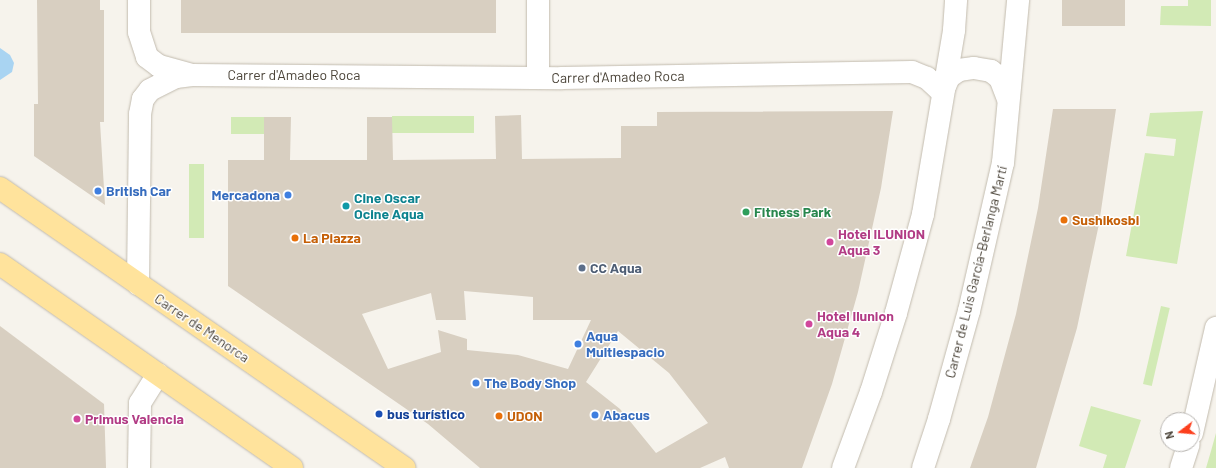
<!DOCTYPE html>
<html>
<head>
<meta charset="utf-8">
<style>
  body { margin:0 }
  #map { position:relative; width:1216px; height:468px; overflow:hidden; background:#f6f3ec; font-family:Barlow,sans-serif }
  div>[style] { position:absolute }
  .green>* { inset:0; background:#d2eab5; transform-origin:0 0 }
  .water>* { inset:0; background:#a9d4f2 }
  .building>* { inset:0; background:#d8cfc1; transform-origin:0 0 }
  .roads { filter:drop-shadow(0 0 1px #c2bbae) drop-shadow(0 0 1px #c2bbae) }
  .minor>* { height:22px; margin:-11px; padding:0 11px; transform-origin:11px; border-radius:11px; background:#fff }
  .major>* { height:22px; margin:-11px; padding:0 11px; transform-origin:11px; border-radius:11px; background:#ffe39c }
  .dots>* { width:11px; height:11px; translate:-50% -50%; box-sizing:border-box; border:2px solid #fff; border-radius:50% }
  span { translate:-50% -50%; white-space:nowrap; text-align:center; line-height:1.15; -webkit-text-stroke:3px #fff; paint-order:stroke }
  .street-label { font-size:14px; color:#4b4439 }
  .shop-label { font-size:14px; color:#366cbe; font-weight:700 }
  .left { translate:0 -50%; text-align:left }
  .right { translate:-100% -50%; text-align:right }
  .culture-label { font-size:14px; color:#0d838f; font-weight:700 }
  .leisure-label { font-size:14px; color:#27864d; font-weight:700 }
  .food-label { font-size:14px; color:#c56008; font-weight:700 }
  .hotel-label { font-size:14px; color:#b23c85; font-weight:700 }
  .service-label { font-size:14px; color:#4e5e75; font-weight:700 }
  .transit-label { font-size:14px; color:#164399; font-weight:700 }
  .north { position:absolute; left:1160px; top:412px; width:40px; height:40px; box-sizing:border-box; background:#fff; border:1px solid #b7b4b0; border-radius:50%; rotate:254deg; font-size:11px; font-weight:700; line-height:16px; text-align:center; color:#4b4439 }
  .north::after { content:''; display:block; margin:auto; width:14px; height:18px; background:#fc3f1d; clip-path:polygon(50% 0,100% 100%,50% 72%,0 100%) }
</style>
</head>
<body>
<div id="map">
  <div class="green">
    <i style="clip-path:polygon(1188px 0,1211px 0,1211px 26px,1160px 25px,1161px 6px,1188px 6px)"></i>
    <i style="clip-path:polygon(1203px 111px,1177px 264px,1126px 256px,1145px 153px,1174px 156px,1176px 139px,1146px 136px,1150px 113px)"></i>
    <i style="left:474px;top:116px;width:17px;height:82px;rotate:90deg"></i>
    <i style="left:231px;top:117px;width:33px;height:17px"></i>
    <i style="left:189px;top:164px;width:15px;height:74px"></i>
    <i style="left:1161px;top:306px;width:9px;height:80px;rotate:13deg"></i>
    <i style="clip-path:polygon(1091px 406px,1141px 420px,1125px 468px,1103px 468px,1107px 455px,1079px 446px)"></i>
    <i style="clip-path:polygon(1216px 433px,1216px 468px,1206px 468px,1211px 451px)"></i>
  </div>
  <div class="water">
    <i style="clip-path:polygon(0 48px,10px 55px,14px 63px,12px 72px,0 80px)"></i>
  </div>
  <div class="building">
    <i style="clip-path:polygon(37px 0,100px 0,100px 10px,104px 10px,104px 122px,100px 122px,105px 205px,34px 156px,34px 104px,38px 104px)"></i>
    <i style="left:181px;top:0;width:315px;height:33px"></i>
    <i style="left:1062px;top:0;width:63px;height:26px"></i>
    <i style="clip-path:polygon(1053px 109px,1116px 109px,1099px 224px,1077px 328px,1036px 468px,970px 468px,988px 417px,1016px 314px,1038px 208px)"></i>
    <i style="clip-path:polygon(evenodd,893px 111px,881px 188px,858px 292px,832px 384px,802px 468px,729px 468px,725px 457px,700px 468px,480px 468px,428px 424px,228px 286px,228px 160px,264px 160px,264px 117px,291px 117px,290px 160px,367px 160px,367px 117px,392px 117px,393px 160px,496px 159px,495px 116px,521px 115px,522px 159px,621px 158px,621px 126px,657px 126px,657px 112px,893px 111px,464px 291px,533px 297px,533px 320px,591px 320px,568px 369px,518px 355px,467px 350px,467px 339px,438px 330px,441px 352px,388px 369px,362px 314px,431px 293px,436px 320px,466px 320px,464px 291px,893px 111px,618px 331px,669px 373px,708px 423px,656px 453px,620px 409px,586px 382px,618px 331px)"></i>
    <i style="clip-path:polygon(0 326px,104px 404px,106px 468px,0 468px)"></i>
  </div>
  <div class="roads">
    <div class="minor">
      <i style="left:139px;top:0;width:32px;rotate:90deg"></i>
      <i style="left:139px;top:32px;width:26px;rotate:72deg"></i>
      <i style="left:147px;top:57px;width:15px;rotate:37deg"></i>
      <i style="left:159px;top:66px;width:31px;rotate:15deg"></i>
      <i style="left:538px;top:0;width:77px;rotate:90deg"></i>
      <i style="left:943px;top:91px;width:15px;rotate:-67deg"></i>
      <i style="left:949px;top:77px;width:12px;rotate:-35deg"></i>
      <i style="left:959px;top:70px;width:15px;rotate:-8deg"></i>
      <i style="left:974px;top:68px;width:17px;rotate:10deg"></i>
      <i style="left:991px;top:71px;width:11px;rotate:38deg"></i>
      <i style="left:1000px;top:78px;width:22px;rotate:69deg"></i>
      <i style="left:138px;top:284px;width:170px;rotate:-89.3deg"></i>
      <i style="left:140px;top:114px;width:15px;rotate:-79deg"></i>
      <i style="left:143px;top:99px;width:11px;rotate:-52deg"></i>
      <i style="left:150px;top:90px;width:29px;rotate:-27deg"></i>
      <i style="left:176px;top:77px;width:16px;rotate:-7deg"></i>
      <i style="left:192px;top:75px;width:370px;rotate:0.5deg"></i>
      <i style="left:562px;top:78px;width:350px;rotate:-1deg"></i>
      <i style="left:912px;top:72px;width:16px;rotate:22deg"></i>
      <i style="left:927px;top:78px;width:21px;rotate:43deg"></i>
      <i style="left:1192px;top:433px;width:108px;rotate:-77.1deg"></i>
      <i style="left:139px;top:468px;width:65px;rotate:-89.1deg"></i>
      <i style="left:140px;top:403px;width:34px;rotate:-58deg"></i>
      <i style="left:843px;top:468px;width:81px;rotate:-69.8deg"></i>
      <i style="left:871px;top:392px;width:83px;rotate:-72.4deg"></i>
      <i style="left:896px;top:313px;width:103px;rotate:-74.7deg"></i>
      <i style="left:923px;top:214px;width:187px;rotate:-80.4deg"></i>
      <i style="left:954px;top:30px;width:30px;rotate:-86deg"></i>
      <i style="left:923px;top:468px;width:52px;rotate:-71.9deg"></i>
      <i style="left:939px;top:419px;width:112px;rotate:-74.5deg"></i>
      <i style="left:969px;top:311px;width:152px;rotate:-77.1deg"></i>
      <i style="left:1003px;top:163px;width:164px;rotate:-84.7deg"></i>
      <i style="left:1181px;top:468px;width:25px;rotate:-72deg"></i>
    </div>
    <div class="major">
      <i style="left:0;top:188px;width:492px;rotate:34.7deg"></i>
      <i style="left:0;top:264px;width:356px;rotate:34.9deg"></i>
    </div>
  </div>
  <div class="dots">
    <i style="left:98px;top:191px;background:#3f7fe0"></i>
    <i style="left:288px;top:195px;background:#3f7fe0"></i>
    <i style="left:346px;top:206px;background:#0f9aa8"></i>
    <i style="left:746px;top:212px;background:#2e9e5b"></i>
    <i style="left:1064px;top:220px;background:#e8710a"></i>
    <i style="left:295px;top:238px;background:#e8710a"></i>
    <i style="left:830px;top:242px;background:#d1479c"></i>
    <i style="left:582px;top:268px;background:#5c6f8a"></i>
    <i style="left:809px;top:324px;background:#d1479c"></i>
    <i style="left:578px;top:344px;background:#3f7fe0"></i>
    <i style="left:476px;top:383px;background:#3f7fe0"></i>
    <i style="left:379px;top:414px;background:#1a4fb4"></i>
    <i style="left:595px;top:415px;background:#3f7fe0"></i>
    <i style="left:499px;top:416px;background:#e8710a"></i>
    <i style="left:77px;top:419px;background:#d1479c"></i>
  </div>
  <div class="street-label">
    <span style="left:294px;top:75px">Carrer d'Amadeo Roca</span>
    <span style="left:618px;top:77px;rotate:-1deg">Carrer d'Amadeo Roca</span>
    <span style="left:976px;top:272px;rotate:-76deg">Carrer de Luis García-Berlanga Martí</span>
    <span style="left:202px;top:328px;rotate:34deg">Carrer de Menorca</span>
  </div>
  <div class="shop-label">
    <span class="left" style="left:106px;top:191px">British Car</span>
    <span class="right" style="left:280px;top:195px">Mercadona</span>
    <span class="left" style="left:586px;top:344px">Aqua<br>Multiespacio</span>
    <span class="left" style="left:484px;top:383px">The Body Shop</span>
    <span class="left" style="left:603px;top:415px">Abacus</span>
  </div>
  <div class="culture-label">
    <span class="left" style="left:354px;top:206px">Cine Oscar<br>Ocine Aqua</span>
  </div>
  <div class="leisure-label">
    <span class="left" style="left:754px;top:212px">Fitness Park</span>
  </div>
  <div class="food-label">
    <span class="left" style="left:1072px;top:220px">Sushikosbi</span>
    <span class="left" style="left:303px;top:238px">La Piazza</span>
    <span class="left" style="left:507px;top:416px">UDON</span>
  </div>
  <div class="hotel-label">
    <span class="left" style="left:838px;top:242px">Hotel ILUNION<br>Aqua 3</span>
    <span class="left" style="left:817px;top:324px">Hotel Ilunion<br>Aqua 4</span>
    <span class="left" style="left:85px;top:419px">Primus Valencia</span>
  </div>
  <div class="service-label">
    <span class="left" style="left:590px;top:268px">CC Aqua</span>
  </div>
  <div class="transit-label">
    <span class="left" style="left:387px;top:414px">bus turístico</span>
  </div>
  <div class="north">N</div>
</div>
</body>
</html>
